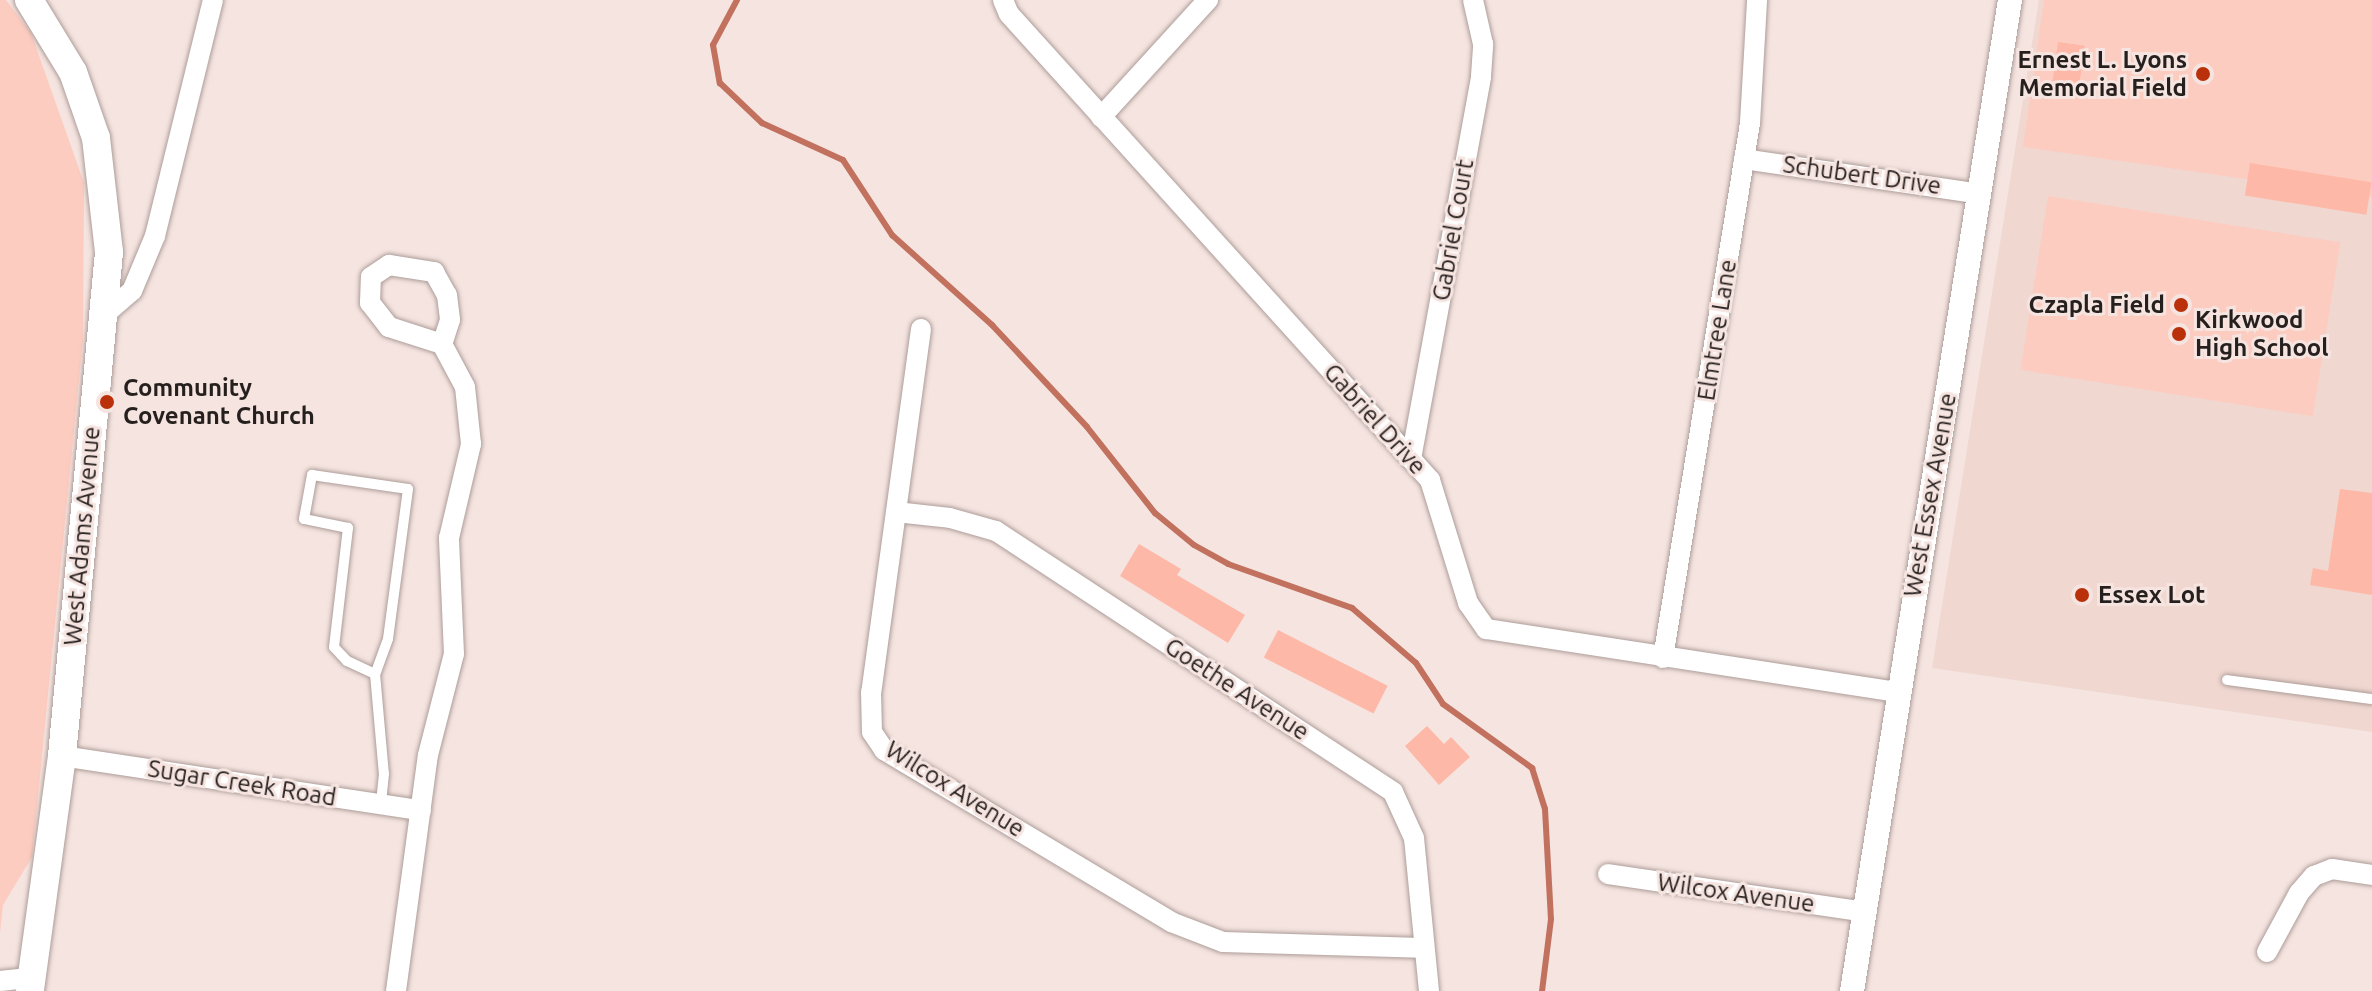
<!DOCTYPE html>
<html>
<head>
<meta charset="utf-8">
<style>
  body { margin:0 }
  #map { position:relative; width:2372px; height:991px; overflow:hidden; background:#f5e4e0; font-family:Ubuntu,sans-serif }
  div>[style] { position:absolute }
  .built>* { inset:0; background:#f0d7d0 }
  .green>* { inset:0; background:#fdccc0; transform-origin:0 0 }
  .stream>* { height:6px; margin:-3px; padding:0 3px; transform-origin:3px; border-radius:3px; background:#c1715e }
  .building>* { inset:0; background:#feb8a7; transform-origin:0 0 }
  .roads { filter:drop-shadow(0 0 2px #ad9d99) drop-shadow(0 0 2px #ad9d99) }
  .service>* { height:10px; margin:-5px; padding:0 5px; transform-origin:5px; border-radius:5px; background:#fff }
  .minor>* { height:20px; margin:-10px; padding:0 10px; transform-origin:10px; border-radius:10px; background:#fff }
  .tertiary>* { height:24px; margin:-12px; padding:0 12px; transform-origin:12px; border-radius:12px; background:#fff }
  .secondary>* { height:28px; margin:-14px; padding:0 14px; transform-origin:14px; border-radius:14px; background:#fff }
  .dots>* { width:22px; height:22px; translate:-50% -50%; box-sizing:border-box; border:4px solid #f5e4e0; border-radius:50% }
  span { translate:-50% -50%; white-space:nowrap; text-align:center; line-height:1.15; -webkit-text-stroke:6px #f5e4e0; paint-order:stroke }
  .poi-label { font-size:24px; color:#251f1d; font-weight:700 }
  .right { translate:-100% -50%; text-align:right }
  .left { translate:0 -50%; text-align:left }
  .street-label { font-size:24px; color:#251f1d }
</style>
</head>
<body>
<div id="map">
  <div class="built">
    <i style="clip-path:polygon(2039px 0,2372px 0,2372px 732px,1932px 668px)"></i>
  </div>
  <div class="green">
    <i style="clip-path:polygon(0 0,6px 0,31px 33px,84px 183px,83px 339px,32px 857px,3px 905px,0 933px)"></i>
    <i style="clip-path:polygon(2044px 0,2372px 0,2372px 197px,2023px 147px)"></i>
    <i style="left:2048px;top:196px;width:296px;height:176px;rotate:9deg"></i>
  </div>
  <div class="stream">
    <i style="left:737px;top:0;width:51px;rotate:118.1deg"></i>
    <i style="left:713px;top:45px;width:39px;rotate:80deg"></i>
    <i style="left:720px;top:83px;width:58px;rotate:43.6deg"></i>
    <i style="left:762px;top:123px;width:89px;rotate:24.6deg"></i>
    <i style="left:843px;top:160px;width:90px;rotate:56.8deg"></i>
    <i style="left:892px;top:235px;width:135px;rotate:42deg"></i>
    <i style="left:992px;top:325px;width:139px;rotate:47deg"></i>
    <i style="left:1087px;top:427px;width:110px;rotate:51.7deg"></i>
    <i style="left:1155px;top:513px;width:50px;rotate:39.4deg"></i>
    <i style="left:1194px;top:545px;width:39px;rotate:29deg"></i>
    <i style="left:1228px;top:564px;width:132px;rotate:19.5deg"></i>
    <i style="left:1352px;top:608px;width:84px;rotate:40.7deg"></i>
    <i style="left:1416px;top:663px;width:49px;rotate:56.6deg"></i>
    <i style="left:1443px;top:704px;width:110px;rotate:35.7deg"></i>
    <i style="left:1532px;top:768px;width:43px;rotate:72.4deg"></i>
    <i style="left:1545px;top:809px;width:110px;rotate:86.9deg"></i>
    <i style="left:1551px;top:919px;width:73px;rotate:97.1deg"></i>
  </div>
  <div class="building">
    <i style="left:2058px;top:42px;width:27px;height:54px;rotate:8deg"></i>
    <i style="left:2250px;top:163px;width:123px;height:33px;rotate:9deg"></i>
    <i style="clip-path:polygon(2340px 489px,2372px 493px,2372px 595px,2310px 585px,2313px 568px,2328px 571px)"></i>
    <i style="clip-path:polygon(1139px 544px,1181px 569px,1177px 575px,1245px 615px,1228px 643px,1120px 576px)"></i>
    <i style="left:1278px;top:630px;width:123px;height:31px;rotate:27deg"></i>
    <i style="clip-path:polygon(1427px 726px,1444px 744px,1451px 737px,1470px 757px,1439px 785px,1405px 746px)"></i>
  </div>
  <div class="roads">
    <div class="service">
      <i style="left:375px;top:674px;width:31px;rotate:-155deg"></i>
      <i style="left:347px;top:661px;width:19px;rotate:-133deg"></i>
      <i style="left:334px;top:647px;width:120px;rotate:-83.3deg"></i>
      <i style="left:348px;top:528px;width:45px;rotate:-168.4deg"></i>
      <i style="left:304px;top:519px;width:45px;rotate:-79.7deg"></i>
      <i style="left:312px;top:475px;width:97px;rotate:8.3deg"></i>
      <i style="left:408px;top:489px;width:151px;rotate:97.6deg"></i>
      <i style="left:388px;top:639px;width:37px;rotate:110deg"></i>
      <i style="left:375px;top:674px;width:100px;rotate:84.9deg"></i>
      <i style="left:384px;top:774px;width:30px;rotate:96deg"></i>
      <i style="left:2227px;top:680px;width:146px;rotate:7.5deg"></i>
    </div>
    <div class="minor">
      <i style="left:1003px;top:0;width:15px;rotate:67deg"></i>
      <i style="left:1009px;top:14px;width:628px;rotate:47.9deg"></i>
      <i style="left:1430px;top:480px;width:129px;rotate:72.8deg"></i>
      <i style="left:1468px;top:603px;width:32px;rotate:55deg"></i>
      <i style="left:1486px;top:629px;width:415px;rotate:8.7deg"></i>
      <i style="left:1101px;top:117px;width:159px;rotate:-47.6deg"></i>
      <i style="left:1744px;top:159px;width:239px;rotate:8.4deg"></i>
      <i style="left:389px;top:265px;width:46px;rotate:8.8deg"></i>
      <i style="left:434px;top:272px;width:26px;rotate:61deg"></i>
      <i style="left:447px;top:295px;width:25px;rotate:83deg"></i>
      <i style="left:450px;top:320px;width:25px;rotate:108deg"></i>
      <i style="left:442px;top:344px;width:56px;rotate:-162.2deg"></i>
      <i style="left:389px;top:327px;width:31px;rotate:-128deg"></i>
      <i style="left:370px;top:303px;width:26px;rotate:-88deg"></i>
      <i style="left:371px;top:277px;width:22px;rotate:-34deg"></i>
      <i style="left:104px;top:315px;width:37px;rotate:-41deg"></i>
      <i style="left:132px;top:291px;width:60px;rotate:-67.3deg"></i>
      <i style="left:155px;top:236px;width:243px;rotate:-76.2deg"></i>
      <i style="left:921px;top:329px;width:366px;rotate:97.8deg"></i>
      <i style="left:871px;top:692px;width:40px;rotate:88.6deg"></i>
      <i style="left:872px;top:732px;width:22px;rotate:56deg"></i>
      <i style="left:884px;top:750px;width:335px;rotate:30.9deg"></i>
      <i style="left:1171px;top:922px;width:56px;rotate:21deg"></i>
      <i style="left:1223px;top:942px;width:198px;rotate:1.7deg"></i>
      <i style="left:1411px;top:459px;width:389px;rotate:-79.6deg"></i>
      <i style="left:1481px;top:76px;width:32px;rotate:-86deg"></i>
      <i style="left:1483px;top:44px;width:45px;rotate:-102.8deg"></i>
      <i style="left:896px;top:512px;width:54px;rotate:6.3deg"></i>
      <i style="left:950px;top:518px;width:48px;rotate:15.8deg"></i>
      <i style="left:996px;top:531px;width:475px;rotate:33.3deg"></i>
      <i style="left:1393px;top:792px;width:51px;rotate:65.5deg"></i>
      <i style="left:1414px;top:838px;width:154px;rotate:84.4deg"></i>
      <i style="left:1663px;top:658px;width:542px;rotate:-80.76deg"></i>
      <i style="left:1750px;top:123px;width:123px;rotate:-86.7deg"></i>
      <i style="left:62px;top:756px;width:363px;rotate:8.6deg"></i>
      <i style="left:1608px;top:874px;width:260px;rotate:8.4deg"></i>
      <i style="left:2267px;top:952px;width:67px;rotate:-61.5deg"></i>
      <i style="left:2299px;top:893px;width:23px;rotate:-49deg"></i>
      <i style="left:2314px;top:876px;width:19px;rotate:-21deg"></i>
      <i style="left:2332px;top:869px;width:40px;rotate:8.5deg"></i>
      <i style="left:0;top:981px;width:31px;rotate:-6deg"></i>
      <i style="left:396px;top:991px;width:238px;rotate:-82.3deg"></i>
      <i style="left:428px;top:755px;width:104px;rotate:-75.6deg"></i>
      <i style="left:454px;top:654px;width:116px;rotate:-92.5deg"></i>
      <i style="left:449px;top:538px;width:97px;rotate:-76.8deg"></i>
      <i style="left:471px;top:444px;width:57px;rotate:-96deg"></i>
      <i style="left:465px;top:387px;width:49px;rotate:-118.1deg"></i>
    </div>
    <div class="tertiary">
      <i style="left:1852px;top:991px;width:1004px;rotate:-80.94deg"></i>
    </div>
    <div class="secondary">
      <i style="left:29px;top:0;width:84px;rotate:58.6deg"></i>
      <i style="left:73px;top:72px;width:70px;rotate:70.8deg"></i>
      <i style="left:96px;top:138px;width:115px;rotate:83.5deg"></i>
      <i style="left:109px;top:252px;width:506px;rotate:95.33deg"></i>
      <i style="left:62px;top:756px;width:237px;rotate:97.8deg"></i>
    </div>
  </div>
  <div class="dots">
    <i style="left:2203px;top:74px;background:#ba300b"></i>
    <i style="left:2181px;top:305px;background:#ba300b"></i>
    <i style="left:2179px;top:334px;background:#ba300b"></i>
    <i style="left:107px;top:402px;background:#ba300b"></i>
    <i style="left:2082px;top:595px;background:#ba300b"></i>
  </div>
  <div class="poi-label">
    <span class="right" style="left:2187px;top:74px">Ernest L. Lyons<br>Memorial Field</span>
    <span class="right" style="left:2165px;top:305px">Czapla Field</span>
    <span class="left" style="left:2195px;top:334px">Kirkwood<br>High School</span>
    <span class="left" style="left:123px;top:402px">Community<br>Covenant Church</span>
    <span class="left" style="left:2098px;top:595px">Essex Lot</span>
  </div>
  <div class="street-label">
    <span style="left:1862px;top:175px;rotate:8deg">Schubert Drive</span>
    <span style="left:1453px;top:230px;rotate:-80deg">Gabriel Court</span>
    <span style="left:1717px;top:330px;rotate:-81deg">Elmtree Lane</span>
    <span style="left:1375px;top:419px;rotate:48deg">Gabriel Drive</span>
    <span style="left:1930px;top:495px;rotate:-80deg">West Essex Avenue</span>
    <span style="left:82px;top:536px;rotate:-85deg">West Adams Avenue</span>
    <span style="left:1237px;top:689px;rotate:33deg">Goethe Avenue</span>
    <span style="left:242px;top:783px;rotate:9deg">Sugar Creek Road</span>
    <span style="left:955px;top:789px;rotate:32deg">Wilcox Avenue</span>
    <span style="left:1736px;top:893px;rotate:8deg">Wilcox Avenue</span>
  </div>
</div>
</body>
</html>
